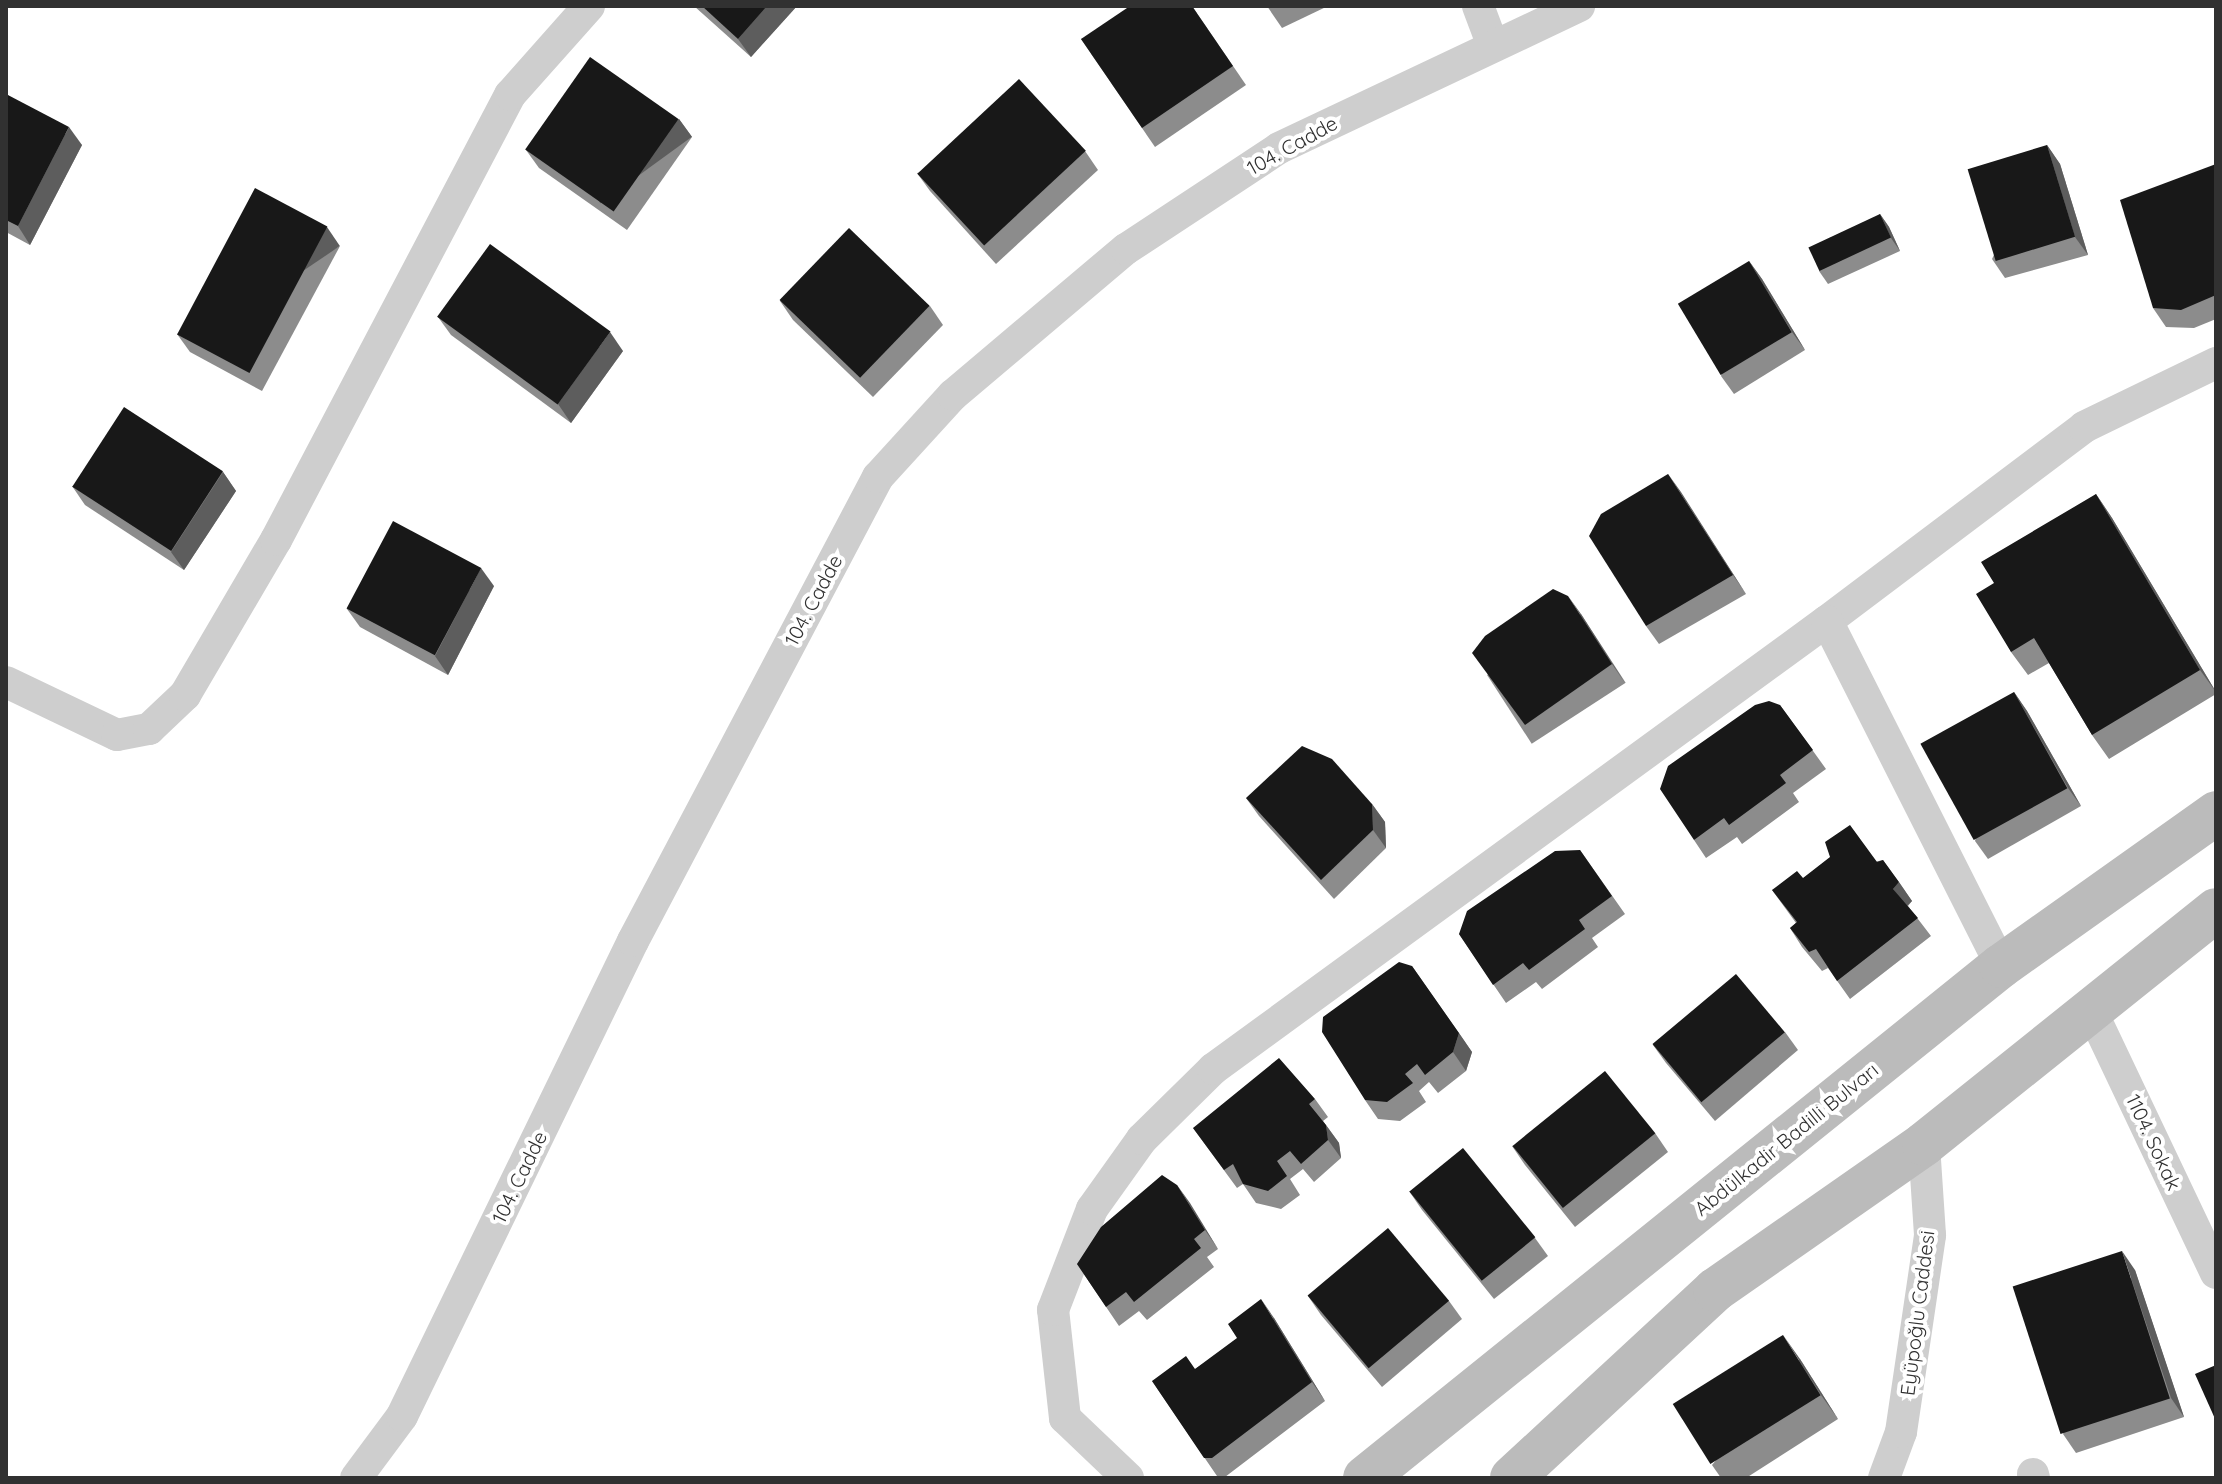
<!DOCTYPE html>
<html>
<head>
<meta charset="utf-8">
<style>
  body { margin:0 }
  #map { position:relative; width:2222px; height:1484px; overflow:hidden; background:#fff; font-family:Quicksand,sans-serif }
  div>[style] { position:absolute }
  .street>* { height:32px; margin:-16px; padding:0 16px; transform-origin:16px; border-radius:16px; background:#cecece }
  .secondary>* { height:44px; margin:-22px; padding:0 22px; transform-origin:22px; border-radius:22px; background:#bbb }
  .wall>* { inset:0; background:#8c8c8c; transform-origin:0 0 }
  .shaded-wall>* { inset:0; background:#5d5d5d; transform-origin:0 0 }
  .building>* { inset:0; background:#181818; transform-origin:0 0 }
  span { translate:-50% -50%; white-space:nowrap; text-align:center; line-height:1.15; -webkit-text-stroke:8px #fff; paint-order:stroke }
  .street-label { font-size:20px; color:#313131 }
  .frame { position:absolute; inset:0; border:8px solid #313131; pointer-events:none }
</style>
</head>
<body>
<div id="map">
  <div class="street">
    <i style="left:1478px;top:6px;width:43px;rotate:69.4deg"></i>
    <i style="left:1827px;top:621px;width:322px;rotate:-37deg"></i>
    <i style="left:2084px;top:427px;width:147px;rotate:-25.9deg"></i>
    <i style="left:6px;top:682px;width:123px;rotate:25.5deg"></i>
    <i style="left:117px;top:735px;width:33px;rotate:-11deg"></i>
    <i style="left:149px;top:729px;width:50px;rotate:-43.4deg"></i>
    <i style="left:185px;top:695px;width:180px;rotate:-59.6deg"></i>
    <i style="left:276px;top:540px;width:503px;rotate:-62.26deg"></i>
    <i style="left:510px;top:95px;width:119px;rotate:-48.4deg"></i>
    <i style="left:2091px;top:1010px;width:291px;rotate:64.6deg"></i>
    <i style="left:2033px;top:1474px;width:4px;rotate:76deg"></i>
    <i style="left:356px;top:1478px;width:77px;rotate:-53.4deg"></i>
    <i style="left:402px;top:1416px;width:528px;rotate:-64.07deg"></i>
    <i style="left:633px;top:941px;width:525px;rotate:-62.17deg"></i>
    <i style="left:878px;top:477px;width:111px;rotate:-47.6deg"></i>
    <i style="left:953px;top:395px;width:226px;rotate:-40.2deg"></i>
    <i style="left:1126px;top:249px;width:183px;rotate:-33.4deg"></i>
    <i style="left:1279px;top:148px;width:332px;rotate:-25.3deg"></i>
    <i style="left:1128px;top:1478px;width:87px;rotate:-136.4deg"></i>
    <i style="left:1065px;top:1418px;width:109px;rotate:-96.3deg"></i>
    <i style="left:1053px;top:1310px;width:108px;rotate:-68.9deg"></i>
    <i style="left:1092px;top:1209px;width:86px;rotate:-54.5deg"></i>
    <i style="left:1142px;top:1139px;width:100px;rotate:-44.6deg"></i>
    <i style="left:1213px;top:1069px;width:760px;rotate:-36.12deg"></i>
    <i style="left:1827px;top:621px;width:386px;rotate:63.2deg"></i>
    <i style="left:1884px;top:1478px;width:49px;rotate:-69.7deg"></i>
    <i style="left:1901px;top:1432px;width:199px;rotate:-81.6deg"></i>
    <i style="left:1930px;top:1235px;width:91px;rotate:-93.8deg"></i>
  </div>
  <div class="secondary">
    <i style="left:1365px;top:1478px;width:816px;rotate:-38.84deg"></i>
    <i style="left:2001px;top:966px;width:264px;rotate:-35.4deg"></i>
    <i style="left:1512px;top:1478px;width:277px;rotate:-42.8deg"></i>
    <i style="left:1715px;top:1290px;width:255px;rotate:-34.9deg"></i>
    <i style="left:1924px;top:1144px;width:374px;rotate:-38.7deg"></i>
  </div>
  <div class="wall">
    <i style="clip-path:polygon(694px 6px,797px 6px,751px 57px)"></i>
    <i style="clip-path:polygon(1192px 6px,1246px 85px,1155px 147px,1081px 39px)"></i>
    <i style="clip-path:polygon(1267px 6px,1328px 6px,1282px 28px)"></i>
    <i style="clip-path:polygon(6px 94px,82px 145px,30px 245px,6px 232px)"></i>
    <i style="clip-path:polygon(679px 119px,692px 137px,627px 230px,539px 168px,526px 150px)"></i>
    <i style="clip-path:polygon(2047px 145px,2060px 164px,2088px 255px,2005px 278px,1992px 259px)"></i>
    <i style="clip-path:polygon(1085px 151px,1098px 170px,996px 264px,930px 191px,917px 173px)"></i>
    <i style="clip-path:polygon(2216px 164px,2216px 319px,2194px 328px,2166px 327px,2153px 308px)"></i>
    <i style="clip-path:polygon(1880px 214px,1889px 227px,1900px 251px,1828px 284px,1819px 271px)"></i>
    <i style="clip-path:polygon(340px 246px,262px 391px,190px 352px,177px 334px)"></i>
    <i style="clip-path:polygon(1749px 261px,1762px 279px,1805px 350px,1734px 394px,1721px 376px)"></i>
    <i style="clip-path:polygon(780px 301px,930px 306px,943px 325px,873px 397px,793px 320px)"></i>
    <i style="clip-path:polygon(438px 317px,623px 351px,571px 423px,451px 335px)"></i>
    <i style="clip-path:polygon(223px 472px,236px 491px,184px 570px,85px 505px,72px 486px)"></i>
    <i style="clip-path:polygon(1668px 474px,1746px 594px,1659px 644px,1646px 626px)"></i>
    <i style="clip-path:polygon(2096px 494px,2112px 518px,2216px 692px,2216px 694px,2109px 759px,2092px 735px,2049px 663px,2028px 675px,2011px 652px,1994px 583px)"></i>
    <i style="clip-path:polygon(494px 586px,448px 675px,360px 627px,347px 609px)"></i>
    <i style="left:1581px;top:614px;width:82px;height:112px;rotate:57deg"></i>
    <i style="clip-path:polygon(2014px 692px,2027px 711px,2081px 806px,1988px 859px,1975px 841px)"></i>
    <i style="clip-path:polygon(1780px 705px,1826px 769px,1793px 793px,1799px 802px,1742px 844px,1737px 837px,1706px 858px,1694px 840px)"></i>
    <i style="clip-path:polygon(1246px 798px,1372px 804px,1385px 822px,1386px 848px,1334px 899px,1259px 816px)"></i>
    <i style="clip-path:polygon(1580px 850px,1625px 914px,1592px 938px,1598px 947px,1542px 989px,1536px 982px,1506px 1003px,1459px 934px)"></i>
    <i style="clip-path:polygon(1883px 860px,1912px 901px,1908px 906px,1931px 936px,1850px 999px,1828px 968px,1822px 971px,1802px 947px,1790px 928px,1796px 923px,1772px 890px,1803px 878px)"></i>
    <i style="clip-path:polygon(1412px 966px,1472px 1052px,1466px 1071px,1438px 1093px,1429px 1082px,1419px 1091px,1426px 1102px,1400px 1121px,1378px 1119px,1365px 1100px)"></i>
    <i style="clip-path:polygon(1785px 1032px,1798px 1050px,1715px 1121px,1666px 1063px,1653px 1045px)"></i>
    <i style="clip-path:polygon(1315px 1099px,1328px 1117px,1323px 1121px,1339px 1143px,1341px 1158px,1314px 1182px,1303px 1169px,1290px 1179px,1300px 1195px,1281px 1209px,1256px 1203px,1243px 1184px,1237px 1188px,1193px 1128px)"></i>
    <i style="clip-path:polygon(1655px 1133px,1668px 1152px,1575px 1227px,1525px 1165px,1512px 1146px)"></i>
    <i style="clip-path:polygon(1177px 1185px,1218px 1249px,1207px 1257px,1214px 1267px,1147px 1320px,1139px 1311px,1119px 1326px,1077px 1264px)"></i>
    <i style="clip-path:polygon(1409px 1191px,1535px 1238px,1548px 1256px,1494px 1299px,1422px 1210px)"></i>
    <i style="clip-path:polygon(2135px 1270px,2184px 1417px,2076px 1453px,2063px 1434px)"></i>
    <i style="clip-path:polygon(1308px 1296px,1449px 1301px,1462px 1319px,1382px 1387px,1321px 1315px)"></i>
    <i style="clip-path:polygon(1274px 1318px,1325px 1401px,1225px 1477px,1217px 1476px,1152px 1381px,1195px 1369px)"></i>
    <i style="clip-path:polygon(1800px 1359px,1838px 1419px,1746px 1478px,1721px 1478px,1712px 1465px)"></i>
  </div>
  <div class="shaded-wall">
    <i style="clip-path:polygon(767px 6px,797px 6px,751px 57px,738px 39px)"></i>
    <i style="left:679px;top:119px;width:22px;height:113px;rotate:54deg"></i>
    <i style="clip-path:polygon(69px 127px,82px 145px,30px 245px,18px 226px)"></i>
    <i style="clip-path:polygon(2047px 145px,2060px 164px,2088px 255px,2075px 237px)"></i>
    <i style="clip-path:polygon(1880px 214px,1889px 227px,1900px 251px,1891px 238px)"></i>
    <i style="left:327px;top:227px;width:23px;height:166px;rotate:56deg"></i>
    <i style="clip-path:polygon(1749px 261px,1762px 279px,1805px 350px,1792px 332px)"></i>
    <i style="clip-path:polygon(610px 332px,623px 351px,571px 423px,558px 404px)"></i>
    <i style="clip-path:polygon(223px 472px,236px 491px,184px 570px,171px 552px)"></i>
    <i style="clip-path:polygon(1668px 474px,1681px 492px,1746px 594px,1733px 575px)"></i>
    <i style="clip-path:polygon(2096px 494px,2112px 518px,2216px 692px,2200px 670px)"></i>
    <i style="clip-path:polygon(481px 568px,494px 586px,448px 675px,435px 656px)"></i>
    <i style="clip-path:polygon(1568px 596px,1581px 614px,1625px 683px,1612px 664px)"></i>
    <i style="clip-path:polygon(2014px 692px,2027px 711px,2081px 806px,2068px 788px)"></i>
    <i style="clip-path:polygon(1372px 804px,1385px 822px,1386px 848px,1373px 830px)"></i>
    <i style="clip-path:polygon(1899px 882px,1912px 901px,1906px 907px,1893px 889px)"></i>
    <i style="clip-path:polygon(1459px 1033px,1472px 1052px,1466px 1071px,1453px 1052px)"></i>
    <i style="clip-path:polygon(1326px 1125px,1339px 1143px,1341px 1158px,1328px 1140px)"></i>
    <i style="clip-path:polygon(1177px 1185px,1190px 1203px,1218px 1249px,1205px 1230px)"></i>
    <i style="clip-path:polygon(2122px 1251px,2135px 1270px,2184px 1417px,2171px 1398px)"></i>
    <i style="clip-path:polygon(1261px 1299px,1274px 1318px,1325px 1401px,1312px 1382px)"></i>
    <i style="clip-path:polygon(1783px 1335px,1800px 1359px,1838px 1419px,1821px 1395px)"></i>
  </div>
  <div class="building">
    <i style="clip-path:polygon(702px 6px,767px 6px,738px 39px)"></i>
    <i style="clip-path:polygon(1130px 6px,1192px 6px,1233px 66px,1142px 128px,1081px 39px)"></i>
    <i style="left:590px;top:57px;width:108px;height:113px;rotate:35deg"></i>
    <i style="left:1019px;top:79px;width:98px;height:139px;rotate:47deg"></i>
    <i style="clip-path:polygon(6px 94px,69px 127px,18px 226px,6px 220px)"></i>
    <i style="left:2047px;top:145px;width:96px;height:83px;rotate:73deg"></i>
    <i style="clip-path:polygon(2216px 164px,2216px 295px,2181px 310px,2153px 308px,2120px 200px)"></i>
    <i style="left:255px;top:188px;width:82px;height:166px;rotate:28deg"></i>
    <i style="left:1880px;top:214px;width:26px;height:79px;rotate:65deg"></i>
    <i style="left:849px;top:228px;width:112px;height:100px;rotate:44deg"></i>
    <i style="left:490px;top:244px;width:149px;height:90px;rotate:36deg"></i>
    <i style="left:1749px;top:261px;width:83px;height:83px;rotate:59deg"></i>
    <i style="left:124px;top:407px;width:118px;height:95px;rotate:33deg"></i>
    <i style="clip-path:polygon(1668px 474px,1733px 575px,1646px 626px,1589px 536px,1601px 514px)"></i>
    <i style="clip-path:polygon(2096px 494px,2200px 670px,2092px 735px,2034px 638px,2011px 652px,1976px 594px,1994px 583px,1981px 562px)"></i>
    <i style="left:393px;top:521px;width:100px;height:99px;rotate:28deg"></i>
    <i style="clip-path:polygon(1553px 589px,1568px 596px,1612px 664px,1525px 725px,1472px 653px,1485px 636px)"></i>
    <i style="left:2014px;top:692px;width:110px;height:107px;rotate:61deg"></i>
    <i style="clip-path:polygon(1769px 701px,1780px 705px,1813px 750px,1780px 775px,1786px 783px,1729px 825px,1724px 818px,1694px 840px,1660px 789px,1668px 766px,1755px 705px)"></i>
    <i style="clip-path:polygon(1302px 746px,1332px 759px,1372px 804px,1373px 830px,1321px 880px,1246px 798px)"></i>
    <i style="clip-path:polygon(1850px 825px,1877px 862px,1883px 860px,1899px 882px,1893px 889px,1918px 918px,1837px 981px,1816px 949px,1809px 952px,1790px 928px,1797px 922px,1772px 890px,1797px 871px,1803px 878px,1830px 857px,1825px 842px)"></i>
    <i style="clip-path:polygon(1580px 850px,1612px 896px,1579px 920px,1585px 929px,1529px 970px,1523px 963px,1493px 985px,1459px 934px,1467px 911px,1555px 851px)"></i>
    <i style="clip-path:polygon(1399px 962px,1412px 966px,1459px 1033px,1453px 1052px,1425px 1075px,1417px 1064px,1405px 1074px,1413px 1083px,1387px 1102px,1365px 1100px,1322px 1032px,1323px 1017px)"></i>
    <i style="left:1736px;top:974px;width:76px;height:109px;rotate:50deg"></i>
    <i style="clip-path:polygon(1279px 1058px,1315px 1099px,1309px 1104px,1326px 1125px,1328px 1140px,1301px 1164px,1290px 1151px,1277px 1161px,1287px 1176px,1268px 1191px,1243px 1184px,1233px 1164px,1224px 1170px,1193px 1128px)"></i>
    <i style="left:1605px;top:1071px;width:80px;height:119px;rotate:51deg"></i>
    <i style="left:1463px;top:1148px;width:115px;height:69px;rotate:51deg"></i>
    <i style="clip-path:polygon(1162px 1175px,1177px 1185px,1205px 1230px,1194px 1239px,1201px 1248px,1134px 1302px,1126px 1292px,1106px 1307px,1077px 1264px,1101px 1227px)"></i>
    <i style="left:1388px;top:1228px;width:95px;height:105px;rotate:50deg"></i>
    <i style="left:2122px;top:1251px;width:155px;height:115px;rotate:72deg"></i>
    <i style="clip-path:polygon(1261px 1299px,1312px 1382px,1212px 1458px,1204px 1458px,1152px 1381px,1186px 1356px,1195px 1369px,1237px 1338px,1228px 1324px)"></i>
    <i style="left:1783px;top:1335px;width:71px;height:130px;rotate:58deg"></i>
    <i style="clip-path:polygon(2216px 1365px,2216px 1421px,2195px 1374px)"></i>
  </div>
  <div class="street-label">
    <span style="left:1292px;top:145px;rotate:-29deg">104. Cadde</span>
    <span style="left:813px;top:600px;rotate:-62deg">104. Cadde</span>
    <span style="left:1786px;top:1139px;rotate:-39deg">Abdülkadir Badilli Bulvarı</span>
    <span style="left:2154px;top:1142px;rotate:65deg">1104. Sokak</span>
    <span style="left:519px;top:1177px;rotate:-64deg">104. Cadde</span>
    <span style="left:1917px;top:1313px;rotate:-83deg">Eyüpoğlu Caddesi</span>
  </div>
  <div class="frame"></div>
</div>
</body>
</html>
